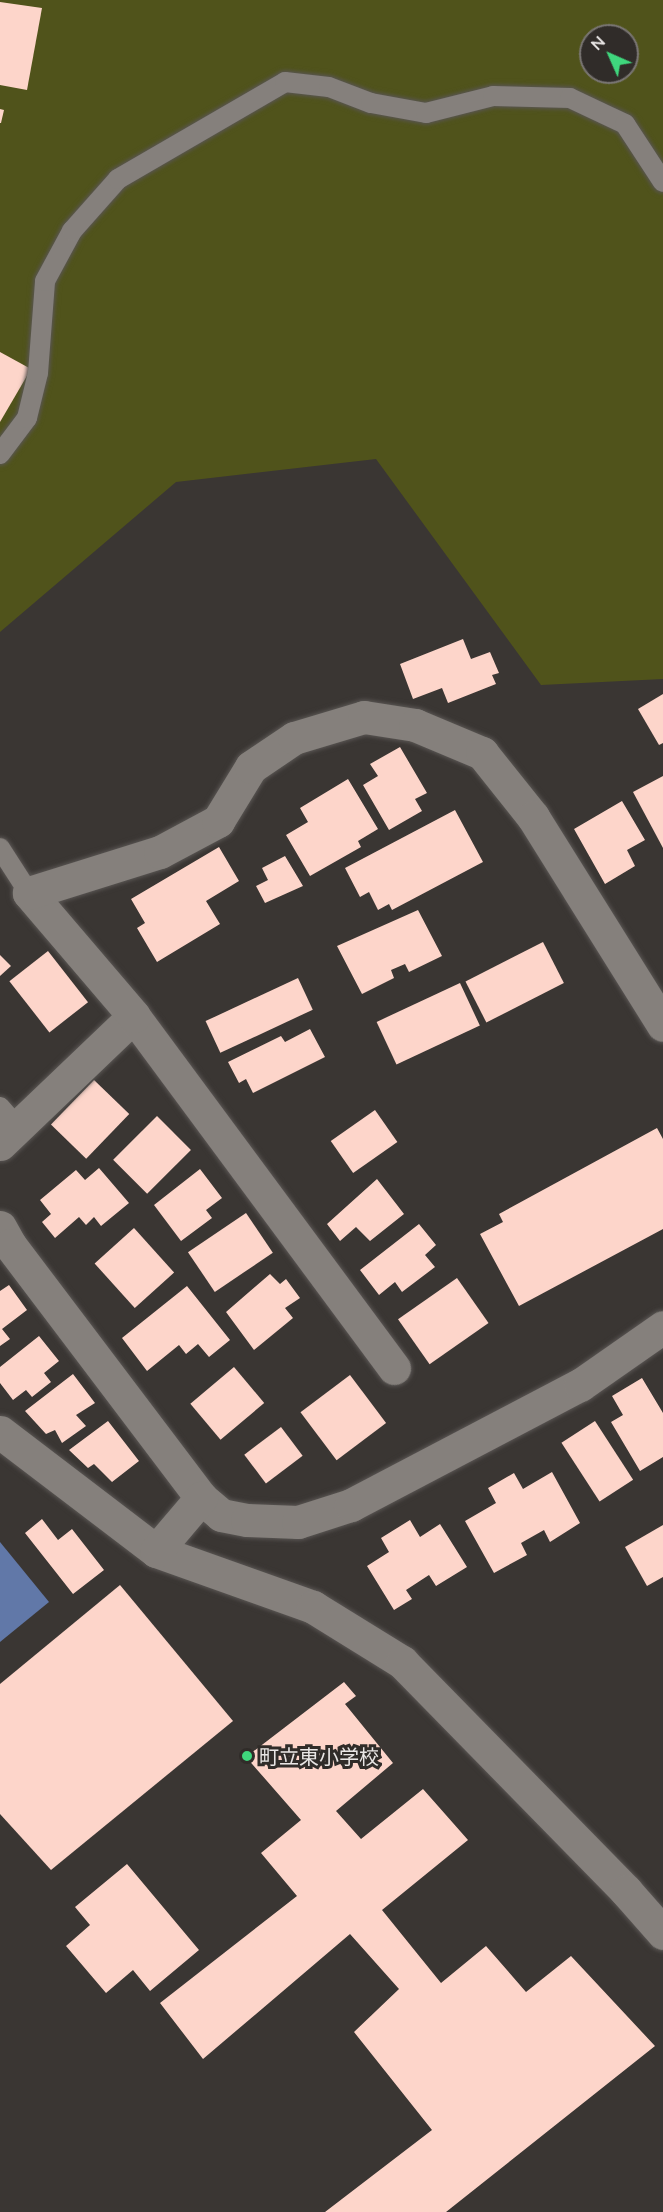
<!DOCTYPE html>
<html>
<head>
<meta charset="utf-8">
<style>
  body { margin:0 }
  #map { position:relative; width:663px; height:2212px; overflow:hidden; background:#3a3633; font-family:Lato,"Noto Sans JP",sans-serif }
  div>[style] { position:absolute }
  .green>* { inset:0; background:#50531b }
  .water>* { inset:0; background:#6178a8 }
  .building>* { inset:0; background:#fdd5ca; transform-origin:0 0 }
  .roads { filter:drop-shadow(0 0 2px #595553) drop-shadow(0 0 2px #595553) }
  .service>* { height:20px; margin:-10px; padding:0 10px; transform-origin:10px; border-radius:10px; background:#85807c }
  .minor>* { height:33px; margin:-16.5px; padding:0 16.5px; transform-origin:16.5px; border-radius:16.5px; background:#85807c }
  .dots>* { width:16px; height:16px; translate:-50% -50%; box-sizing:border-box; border:3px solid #302c29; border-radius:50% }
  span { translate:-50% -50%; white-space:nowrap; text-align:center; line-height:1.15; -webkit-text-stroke:6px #302c29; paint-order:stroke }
  .poi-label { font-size:20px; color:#e9e6e5 }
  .left { translate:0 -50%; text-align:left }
  .north { position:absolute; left:579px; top:24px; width:60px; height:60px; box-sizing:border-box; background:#302c29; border:2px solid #7a7674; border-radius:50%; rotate:315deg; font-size:16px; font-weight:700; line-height:24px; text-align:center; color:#e9e6e5 }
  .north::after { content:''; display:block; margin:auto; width:21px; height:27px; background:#3fd77d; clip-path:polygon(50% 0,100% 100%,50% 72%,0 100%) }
</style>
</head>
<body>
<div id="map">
  <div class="green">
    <i style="clip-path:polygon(evenodd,0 0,663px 0,663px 679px,541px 685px,376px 459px,176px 482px,0 632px,0 0,591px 36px,627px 36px,627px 72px,591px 72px,591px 36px)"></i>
  </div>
  <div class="water">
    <i style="clip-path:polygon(0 1542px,49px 1602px,0 1642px)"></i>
  </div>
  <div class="building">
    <i style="clip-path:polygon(0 2px,42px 8px,27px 90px,0 85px)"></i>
    <i style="clip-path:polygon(0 109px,4px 110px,1px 123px,0 123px)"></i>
    <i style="clip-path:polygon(0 352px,31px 369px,0 422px)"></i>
    <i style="clip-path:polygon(463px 639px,471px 659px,490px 652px,499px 673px,492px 675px,496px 684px,448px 703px,442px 688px,413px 699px,400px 664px)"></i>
    <i style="clip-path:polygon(663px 694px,663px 743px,659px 745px,638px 709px)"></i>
    <i style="clip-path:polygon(400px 747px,427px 793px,415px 799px,422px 811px,389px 830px,363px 785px,378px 776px,370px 764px)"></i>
    <i style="clip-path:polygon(663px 776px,663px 848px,633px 792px)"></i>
    <i style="clip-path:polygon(348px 779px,378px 829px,358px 841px,361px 847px,310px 876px,286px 835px,308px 822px,300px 808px)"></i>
    <i style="clip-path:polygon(622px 801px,645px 840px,627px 850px,635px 866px,605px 884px,574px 829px)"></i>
    <i style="clip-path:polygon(455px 810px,483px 862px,392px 910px,389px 904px,378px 910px,369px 892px,360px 897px,345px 868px)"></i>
    <i style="clip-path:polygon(219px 847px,239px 881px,206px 901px,220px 924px,157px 962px,137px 928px,145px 923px,131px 899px)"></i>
    <i style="clip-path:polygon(285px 856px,303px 886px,265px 903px,256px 886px,268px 880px,262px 868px)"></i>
    <i style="clip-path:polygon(418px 910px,442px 956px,409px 972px,405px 964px,391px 970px,394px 978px,362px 994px,337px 946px)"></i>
    <i style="left:543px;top:942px;width:46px;height:87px;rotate:63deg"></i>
    <i style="left:48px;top:951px;width:65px;height:49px;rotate:52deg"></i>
    <i style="clip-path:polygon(0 955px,11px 966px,0 976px)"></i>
    <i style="left:298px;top:978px;width:35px;height:102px;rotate:65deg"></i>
    <i style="left:460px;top:983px;width:47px;height:92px;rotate:65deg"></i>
    <i style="clip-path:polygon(310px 1029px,325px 1057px,253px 1093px,246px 1079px,239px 1083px,228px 1062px,281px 1036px,285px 1042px)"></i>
    <i style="left:94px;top:1080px;width:49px;height:62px;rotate:44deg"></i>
    <i style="left:375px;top:1110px;width:39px;height:54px;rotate:55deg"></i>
    <i style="left:157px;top:1116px;width:48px;height:62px;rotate:45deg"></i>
    <i style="clip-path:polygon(657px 1128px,663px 1139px,663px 1229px,519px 1306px,480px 1234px,503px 1222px,499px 1214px)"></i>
    <i style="clip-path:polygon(99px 1168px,129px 1203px,101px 1226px,94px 1217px,86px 1225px,79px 1217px,55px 1238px,42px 1222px,51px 1214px,40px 1200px,76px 1170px,85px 1180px)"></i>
    <i style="clip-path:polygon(200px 1169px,222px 1198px,206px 1210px,212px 1218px,181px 1241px,154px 1205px)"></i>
    <i style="clip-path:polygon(377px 1179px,404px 1214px,370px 1241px,356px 1227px,340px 1241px,327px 1224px)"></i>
    <i style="left:246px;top:1213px;width:48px;height:70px;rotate:56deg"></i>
    <i style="clip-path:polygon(419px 1224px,436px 1245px,425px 1255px,435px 1267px,402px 1292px,395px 1282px,379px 1295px,360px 1270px)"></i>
    <i style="left:134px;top:1228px;width:60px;height:53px;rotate:48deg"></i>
    <i style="clip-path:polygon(270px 1274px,280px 1284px,286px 1279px,300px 1298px,285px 1308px,293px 1318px,254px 1350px,226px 1312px)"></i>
    <i style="left:457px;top:1278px;width:55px;height:72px;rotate:55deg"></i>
    <i style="clip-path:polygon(9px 1285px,27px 1310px,2px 1329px,10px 1339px,0 1346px,0 1291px)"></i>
    <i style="clip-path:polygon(187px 1286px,230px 1340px,209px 1357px,198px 1344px,186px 1354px,179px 1345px,147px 1371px,122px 1338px)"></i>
    <i style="clip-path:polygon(39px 1336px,59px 1361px,44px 1373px,51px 1382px,32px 1397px,26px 1390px,13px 1400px,0 1383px,0 1367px)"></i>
    <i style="left:234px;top:1367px;width:47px;height:57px;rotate:50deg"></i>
    <i style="clip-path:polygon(73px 1374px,95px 1403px,76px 1415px,86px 1426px,62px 1443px,55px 1430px,46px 1434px,25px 1411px)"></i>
    <i style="left:350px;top:1375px;width:60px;height:62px;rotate:53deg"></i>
    <i style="clip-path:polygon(642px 1378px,663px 1413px,663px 1457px,640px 1471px,611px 1422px,623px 1415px,612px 1396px)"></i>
    <i style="clip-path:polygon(108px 1421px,139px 1461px,112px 1482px,94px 1464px,88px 1468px,69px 1450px)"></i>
    <i style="left:595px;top:1421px;width:70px;height:40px;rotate:57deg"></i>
    <i style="left:281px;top:1427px;width:36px;height:46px;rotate:53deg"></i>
    <i style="clip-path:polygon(552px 1472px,580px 1523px,550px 1542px,544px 1530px,521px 1543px,527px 1555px,494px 1573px,465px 1521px,496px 1503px,488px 1488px,514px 1473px,523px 1489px)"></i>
    <i style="clip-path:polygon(42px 1519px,58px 1540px,72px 1529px,104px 1570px,73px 1594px,25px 1533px)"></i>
    <i style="clip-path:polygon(410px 1520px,420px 1537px,440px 1524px,467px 1567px,436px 1586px,429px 1575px,406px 1590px,412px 1599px,394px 1610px,367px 1566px,389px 1552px,381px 1538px)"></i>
    <i style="clip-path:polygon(663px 1525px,663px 1577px,647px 1586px,625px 1547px)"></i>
    <i style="clip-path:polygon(120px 1585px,233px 1721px,51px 1870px,0 1814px,0 1684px)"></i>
    <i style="clip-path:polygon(344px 1682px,356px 1696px,345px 1704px,393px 1763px,336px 1811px,361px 1839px,423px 1789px,468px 1840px,382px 1910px,441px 1983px,486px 1946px,526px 1992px,571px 1956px,655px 2046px,446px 2212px,325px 2212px,432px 2130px,354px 2032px,399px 1989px,350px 1934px,203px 2059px,160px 2003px,297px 1896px,261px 1853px,301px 1820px,246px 1757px)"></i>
    <i style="clip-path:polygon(127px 1864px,199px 1950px,150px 1991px,133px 1970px,106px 1993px,66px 1946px,90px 1925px,75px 1907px)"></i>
  </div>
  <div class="roads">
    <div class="service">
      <i style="left:0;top:454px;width:45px;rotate:-53.1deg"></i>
      <i style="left:27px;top:418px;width:46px;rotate:-76.3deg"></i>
      <i style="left:38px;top:373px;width:92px;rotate:-85.6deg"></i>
      <i style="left:45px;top:281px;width:57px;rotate:-61.6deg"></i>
      <i style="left:72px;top:231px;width:69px;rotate:-48.5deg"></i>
      <i style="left:118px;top:179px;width:193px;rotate:-30.1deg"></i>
      <i style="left:285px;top:82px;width:44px;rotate:6.5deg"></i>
      <i style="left:329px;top:87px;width:45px;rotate:20.9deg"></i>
      <i style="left:371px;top:103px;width:56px;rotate:10.3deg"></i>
      <i style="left:426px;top:113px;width:69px;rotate:-14.2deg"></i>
      <i style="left:493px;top:96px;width:77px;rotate:1.5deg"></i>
      <i style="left:570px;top:98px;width:61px;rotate:25.3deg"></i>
      <i style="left:625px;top:124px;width:69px;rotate:56.8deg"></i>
      <i style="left:0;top:848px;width:54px;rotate:57.2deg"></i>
      <i style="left:0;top:1107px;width:28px;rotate:49deg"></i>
    </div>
    <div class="minor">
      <i style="left:0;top:1144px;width:185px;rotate:-43.7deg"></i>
      <i style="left:0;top:1227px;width:21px;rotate:61deg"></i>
      <i style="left:10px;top:1245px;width:317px;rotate:52.9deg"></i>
      <i style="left:201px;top:1498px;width:26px;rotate:40deg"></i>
      <i style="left:221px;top:1515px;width:26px;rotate:11deg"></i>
      <i style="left:247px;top:1520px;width:51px;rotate:2.2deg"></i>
      <i style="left:298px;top:1522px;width:56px;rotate:-17.8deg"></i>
      <i style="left:351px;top:1505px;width:259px;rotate:-27.7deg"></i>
      <i style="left:580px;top:1385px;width:101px;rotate:-34.9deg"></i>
      <i style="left:394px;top:1368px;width:438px;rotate:-126.5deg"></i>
      <i style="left:134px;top:1016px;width:162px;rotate:-130.5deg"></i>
      <i style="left:29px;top:893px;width:137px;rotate:-17.4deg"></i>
      <i style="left:160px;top:852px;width:66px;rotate:-28.1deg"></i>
      <i style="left:218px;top:821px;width:63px;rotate:-58.6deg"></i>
      <i style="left:251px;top:767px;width:52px;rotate:-34deg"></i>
      <i style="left:294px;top:738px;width:73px;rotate:-16.7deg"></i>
      <i style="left:364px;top:717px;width:52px;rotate:8.9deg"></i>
      <i style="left:415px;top:725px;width:73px;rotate:22.7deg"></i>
      <i style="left:482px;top:753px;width:82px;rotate:51.4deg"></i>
      <i style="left:533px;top:817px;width:245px;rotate:58deg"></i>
      <i style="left:0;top:1432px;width:196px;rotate:37.3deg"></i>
      <i style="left:156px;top:1551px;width:167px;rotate:19.6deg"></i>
      <i style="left:313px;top:1607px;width:105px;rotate:31.7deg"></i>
      <i style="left:402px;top:1662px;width:320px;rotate:45.6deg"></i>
      <i style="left:626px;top:1891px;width:56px;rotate:48.6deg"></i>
      <i style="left:156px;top:1551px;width:70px;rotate:-49.7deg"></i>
    </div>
  </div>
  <div class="dots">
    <i style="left:247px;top:1756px;background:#3fd77d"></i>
  </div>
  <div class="poi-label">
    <span class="left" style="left:259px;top:1756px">町立東小学校</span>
  </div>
  <div class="north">N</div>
</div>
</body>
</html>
